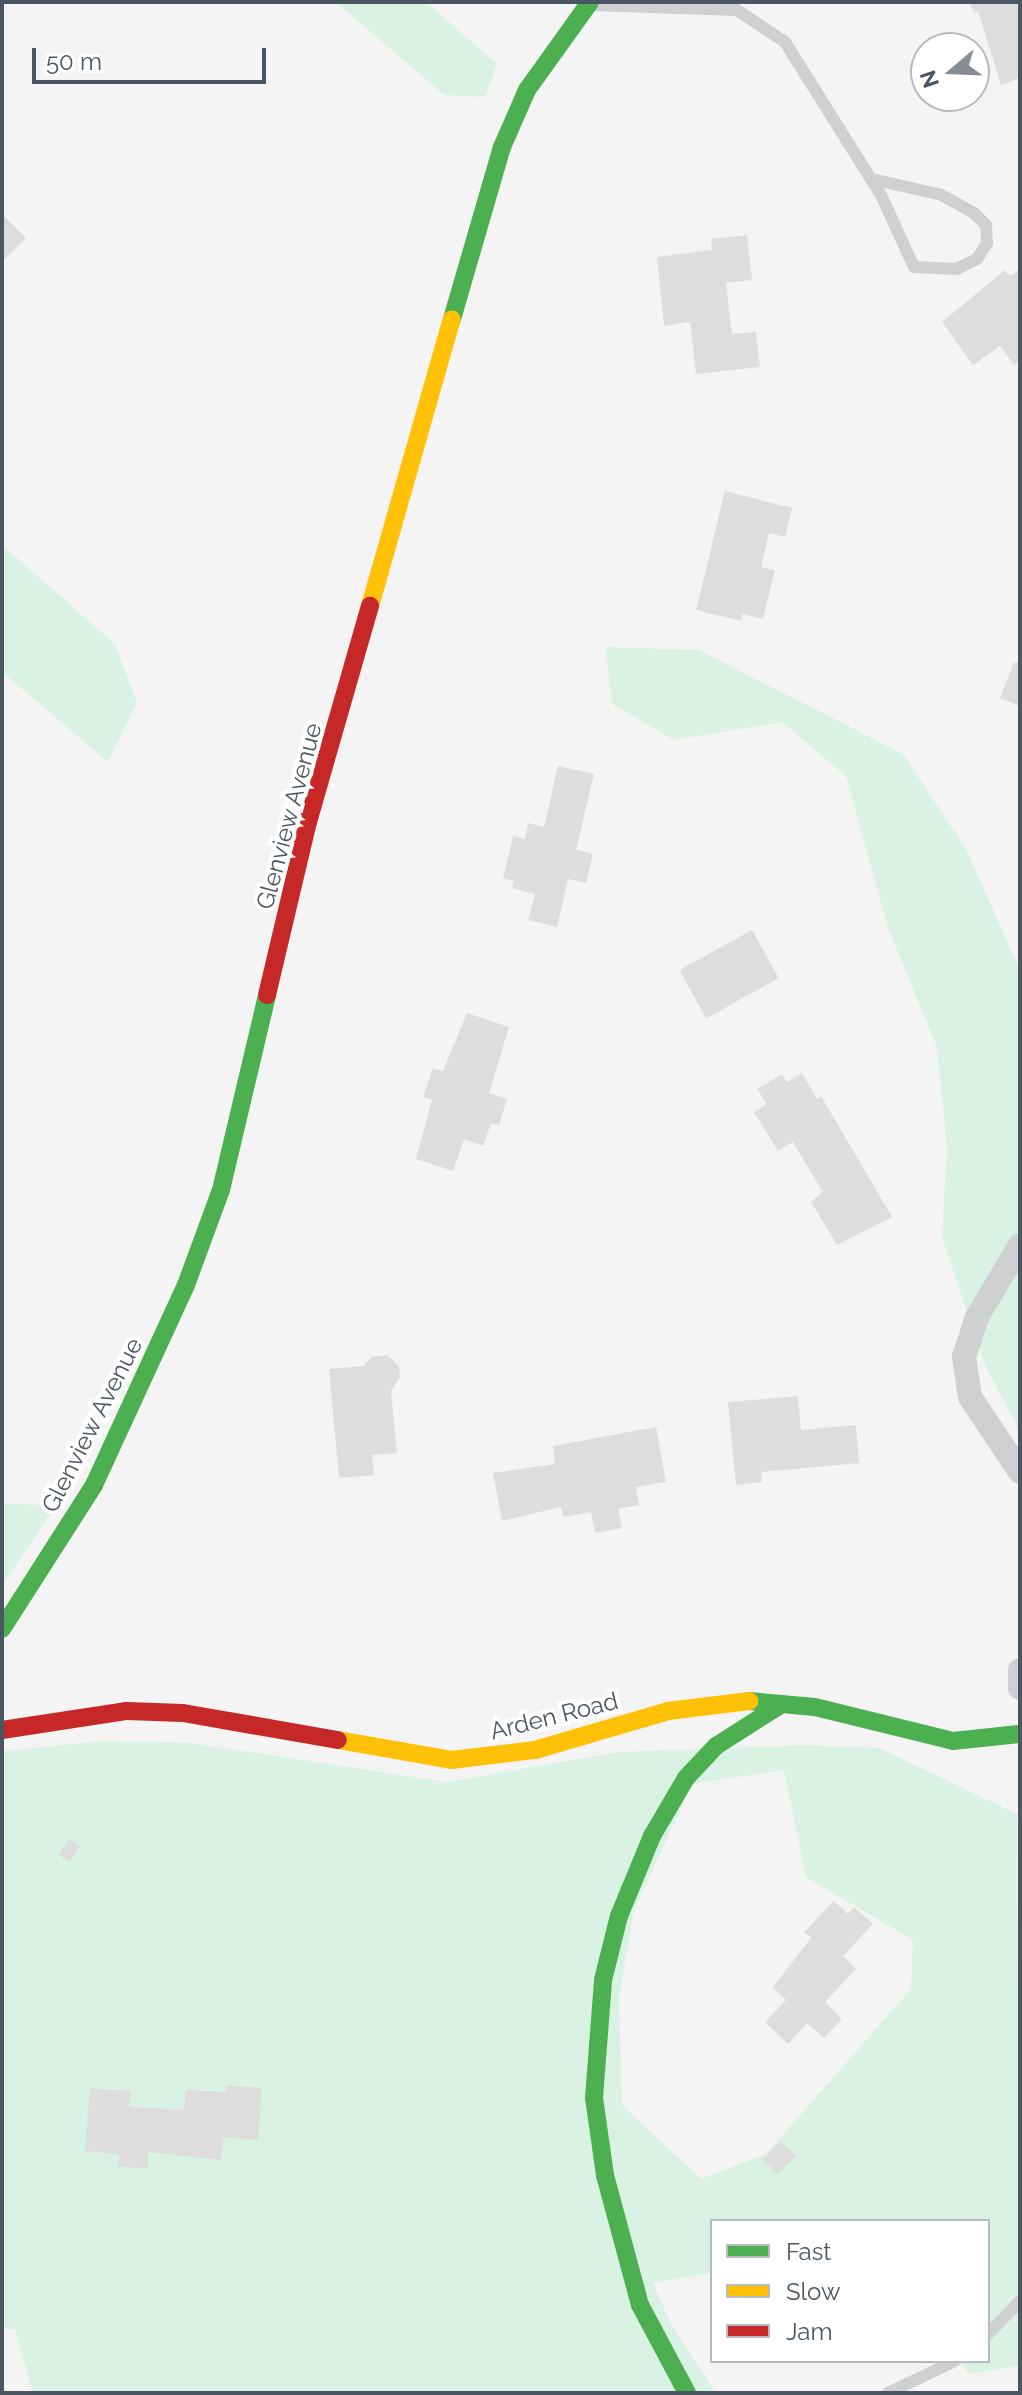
<!DOCTYPE html>
<html>
<head>
<meta charset="utf-8">
<style>
  body { margin:0 }
  #map { position:relative; width:1022px; height:2395px; overflow:hidden; background:#f4f4f4; font-family:Raleway,sans-serif }
  div>[style] { position:absolute }
  .green>* { inset:0; background:#d9f2e3 }
  .building>* { inset:0; background:#ddddde; transform-origin:0 0 }
  .lane>* { height:12px; margin:-6px; padding:0 6px; transform-origin:6px; border-radius:6px; background:#ced0d2 }
  .street>* { height:24px; margin:-12px; padding:0 12px; transform-origin:12px; border-radius:12px; background:#ced0d2 }
  .fast>* { height:18px; margin:-9px; padding:0 9px; transform-origin:9px; border-radius:9px; background:#4caf50 }
  .slow>* { height:18px; margin:-9px; padding:0 9px; transform-origin:9px; border-radius:9px; background:#ffc107 }
  .jam>* { height:18px; margin:-9px; padding:0 9px; transform-origin:9px; border-radius:9px; background:#c62828 }
  span { translate:-50% -50%; white-space:nowrap; text-align:center; line-height:1.15; -webkit-text-stroke:8px #fff; paint-order:stroke }
  .street-label { font-size:24px; color:#4a5661 }
  .frame { position:absolute; inset:0; border:4px solid #4a5661; pointer-events:none }
  .legend { position:absolute; left:710px; top:2219px; width:280px; height:144px; box-sizing:border-box; background:#fff; border:2px solid #b7bbc0; margin:0; padding:10px 14px; list-style:none; font-size:24px; color:#4a5661 }
  .legend li { display:flex; align-items:center; gap:16px; height:40px }
  .legend b { width:40px; border:2px solid #b7bbc0 }
  .north { position:absolute; left:910px; top:32px; width:80px; height:80px; box-sizing:border-box; background:#fff; border:2px solid #b7bbc0; border-radius:50%; rotate:251deg; font-size:22px; font-weight:700; line-height:32px; text-align:center; color:#4a5661 }
  .north::after { content:''; display:block; margin:auto; width:28px; height:36px; background:#868d94; clip-path:polygon(50% 0,100% 100%,50% 72%,0 100%) }
  .scale { position:absolute; left:32px; top:48px; width:234px; height:36px; box-sizing:border-box; border:4px solid #4a5661; border-top:0; padding-left:10px; font-size:24px; line-height:28px; white-space:nowrap; color:#4a5661; -webkit-text-stroke:6px #fff; paint-order:stroke }
</style>
</head>
<body>
<div id="map">
  <div class="green">
    <i style="clip-path:polygon(336px 2px,426px 2px,497px 64px,485px 97px,444px 95px)"></i>
    <i style="clip-path:polygon(2px 545px,115px 644px,137px 703px,108px 762px,2px 672px)"></i>
    <i style="clip-path:polygon(605px 647px,699px 650px,903px 754px,966px 849px,1020px 970px,1020px 1432px,984px 1363px,942px 1237px,947px 1149px,937px 1047px,888px 928px,846px 776px,782px 722px,674px 740px,612px 704px)"></i>
    <i style="clip-path:polygon(2px 1504px,57px 1505px,2px 1585px)"></i>
    <i style="clip-path:polygon(evenodd,104px 1741px,191px 1743px,447px 1782px,619px 1752px,807px 1745px,879px 1748px,1017px 1814px,1020px 2366px,969px 2374px,960px 2361px,988px 2361px,988px 2221px,712px 2221px,712px 2273px,653px 2283px,671px 2324px,716px 2393px,33px 2393px,15px 2329px,2px 2329px,2px 1751px,104px 1741px,784px 1770px,806px 1877px,913px 1940px,911px 1989px,766px 2154px,701px 2179px,622px 2105px,619px 1998px,634px 1910px,692px 1784px,784px 1770px)"></i>
  </div>
  <div class="building">
    <i style="clip-path:polygon(969px 2px,1020px 2px,1020px 78px,1001px 85px,978px 11px,974px 13px)"></i>
    <i style="clip-path:polygon(2px 214px,26px 238px,2px 262px)"></i>
    <i style="clip-path:polygon(747px 235px,752px 280px,726px 283px,732px 334px,756px 332px,760px 367px,696px 374px,690px 322px,664px 326px,657px 257px,712px 250px,711px 239px)"></i>
    <i style="clip-path:polygon(1020px 269px,1020px 360px,1014px 365px,1000px 346px,973px 365px,942px 322px,1005px 270px,1010px 276px)"></i>
    <i style="clip-path:polygon(725px 491px,792px 508px,785px 537px,769px 533px,761px 567px,775px 570px,763px 619px,743px 614px,741px 621px,696px 610px)"></i>
    <i style="clip-path:polygon(1014px 662px,1020px 664px,1020px 706px,1000px 698px)"></i>
    <i style="clip-path:polygon(558px 766px,594px 774px,576px 850px,593px 854px,586px 883px,568px 879px,557px 927px,528px 920px,535px 894px,512px 888px,514px 881px,503px 878px,513px 836px,525px 839px,528px 823px,544px 827px)"></i>
    <i style="left:752px;top:930px;width:55px;height:83px;rotate:61deg"></i>
    <i style="clip-path:polygon(467px 1013px,509px 1027px,489px 1093px,507px 1099px,499px 1125px,491px 1123px,483px 1146px,464px 1139px,453px 1171px,416px 1159px,432px 1100px,423px 1097px,433px 1068px,443px 1071px)"></i>
    <i style="clip-path:polygon(802px 1073px,817px 1099px,821px 1096px,892px 1217px,837px 1245px,811px 1202px,826px 1189px,822px 1191px,793px 1142px,778px 1151px,754px 1112px,767px 1104px,757px 1089px,782px 1074px,787px 1082px)"></i>
    <i style="clip-path:polygon(387px 1355px,399px 1366px,400px 1377px,391px 1391px,397px 1453px,372px 1455px,374px 1475px,339px 1478px,329px 1369px,364px 1366px,371px 1357px)"></i>
    <i style="clip-path:polygon(798px 1396px,801px 1430px,856px 1425px,859px 1463px,761px 1472px,762px 1482px,736px 1485px,728px 1402px)"></i>
    <i style="clip-path:polygon(656px 1427px,666px 1482px,636px 1487px,639px 1505px,618px 1509px,622px 1528px,595px 1533px,591px 1512px,563px 1517px,561px 1507px,502px 1521px,493px 1473px,555px 1464px,553px 1446px)"></i>
    <i style="left:69px;top:1839px;width:13px;height:19px;rotate:32deg"></i>
    <i style="clip-path:polygon(834px 1901px,848px 1914px,854px 1907px,873px 1924px,843px 1956px,856px 1969px,825px 2002px,842px 2019px,824px 2038px,807px 2023px,788px 2044px,765px 2022px,786px 2000px,773px 1987px,811px 1938px,804px 1932px)"></i>
    <i style="clip-path:polygon(227px 2085px,262px 2088px,258px 2140px,223px 2138px,221px 2160px,148px 2152px,148px 2169px,140px 2168px,118px 2167px,119px 2154px,85px 2151px,90px 2088px,131px 2091px,129px 2107px,184px 2110px,186px 2090px,226px 2092px)"></i>
    <i style="left:781px;top:2141px;width:21px;height:26px;rotate:45deg"></i>
  </div>
  <div class="lane">
    <i style="left:591px;top:5px;width:146px;rotate:2deg"></i>
    <i style="left:737px;top:10px;width:58px;rotate:33.7deg"></i>
    <i style="left:785px;top:42px;width:162px;rotate:57.9deg"></i>
    <i style="left:871px;top:179px;width:19px;rotate:58deg"></i>
    <i style="left:881px;top:195px;width:79px;rotate:65.4deg"></i>
    <i style="left:914px;top:267px;width:42px;rotate:2.7deg"></i>
    <i style="left:956px;top:269px;width:23px;rotate:-25deg"></i>
    <i style="left:977px;top:259px;width:19px;rotate:-58deg"></i>
    <i style="left:987px;top:243px;width:18px;rotate:-93deg"></i>
    <i style="left:986px;top:225px;width:17px;rotate:-135deg"></i>
    <i style="left:974px;top:213px;width:37px;rotate:-151deg"></i>
    <i style="left:942px;top:195px;width:73px;rotate:-167.3deg"></i>
    <i style="left:988px;top:2334px;width:46px;rotate:-45.9deg"></i>
    <i style="left:888px;top:2393px;width:74px;rotate:-25.5deg"></i>
  </div>
  <div class="street">
    <i style="left:1020px;top:1245px;width:84px;rotate:120.8deg"></i>
    <i style="left:977px;top:1317px;width:42px;rotate:108deg"></i>
    <i style="left:964px;top:1357px;width:40px;rotate:81.5deg"></i>
    <i style="left:970px;top:1397px;width:90px;rotate:56.3deg"></i>
    <i style="left:1020px;top:1670px;width:18px;rotate:90deg"></i>
  </div>
  <div class="fast">
    <i style="left:452px;top:319px;width:179px;rotate:-73.8deg"></i>
    <i style="left:502px;top:147px;width:62px;rotate:-66.3deg"></i>
    <i style="left:527px;top:90px;width:108px;rotate:-54.4deg"></i>
    <i style="left:2px;top:1629px;width:171px;rotate:-57.4deg"></i>
    <i style="left:94px;top:1485px;width:220px;rotate:-65.3deg"></i>
    <i style="left:186px;top:1285px;width:101px;rotate:-69.8deg"></i>
    <i style="left:221px;top:1190px;width:200px;rotate:-76.7deg"></i>
    <i style="left:749px;top:1701px;width:66px;rotate:5.2deg"></i>
    <i style="left:815px;top:1707px;width:142px;rotate:13.8deg"></i>
    <i style="left:953px;top:1741px;width:67px;rotate:-6deg"></i>
    <i style="left:687px;top:2393px;width:100px;rotate:-118.1deg"></i>
    <i style="left:640px;top:2305px;width:135px;rotate:-105.1deg"></i>
    <i style="left:605px;top:2175px;width:78px;rotate:-98.1deg"></i>
    <i style="left:594px;top:2098px;width:118px;rotate:-85.6deg"></i>
    <i style="left:603px;top:1980px;width:66px;rotate:-76deg"></i>
    <i style="left:619px;top:1916px;width:87px;rotate:-67.6deg"></i>
    <i style="left:652px;top:1836px;width:67px;rotate:-59.6deg"></i>
    <i style="left:686px;top:1778px;width:44px;rotate:-46.8deg"></i>
    <i style="left:716px;top:1746px;width:78px;rotate:-32.5deg"></i>
  </div>
  <div class="slow">
    <i style="left:370px;top:606px;width:298px;rotate:-74.1deg"></i>
    <i style="left:338px;top:1740px;width:115px;rotate:10deg"></i>
    <i style="left:451px;top:1760px;width:85px;rotate:-6.8deg"></i>
    <i style="left:535px;top:1750px;width:139px;rotate:-16.3deg"></i>
    <i style="left:668px;top:1711px;width:82px;rotate:-7deg"></i>
  </div>
  <div class="jam">
    <i style="left:267px;top:995px;width:178px;rotate:-76.7deg"></i>
    <i style="left:308px;top:822px;width:225px;rotate:-74deg"></i>
    <i style="left:2px;top:1730px;width:125px;rotate:-8.7deg"></i>
    <i style="left:126px;top:1711px;width:57px;rotate:2deg"></i>
    <i style="left:183px;top:1713px;width:157px;rotate:9.9deg"></i>
  </div>
  <div class="street-label">
    <span style="left:289px;top:816px;rotate:-75deg">Glenview Avenue</span>
    <span style="left:92px;top:1425px;rotate:-63deg">Glenview Avenue</span>
    <span style="left:554px;top:1716px;rotate:-14deg">Arden Road</span>
  </div>
  <div class="frame"></div>
  <ul class="legend">
  <li><b style="height:10px;background:#4caf50"></b>Fast</li>
  <li><b style="height:10px;background:#ffc107"></b>Slow</li>
  <li><b style="height:10px;background:#c62828"></b>Jam</li>
  </ul>
  <div class="north">N</div>
  <div class="scale">50 m</div>
</div>
</body>
</html>
